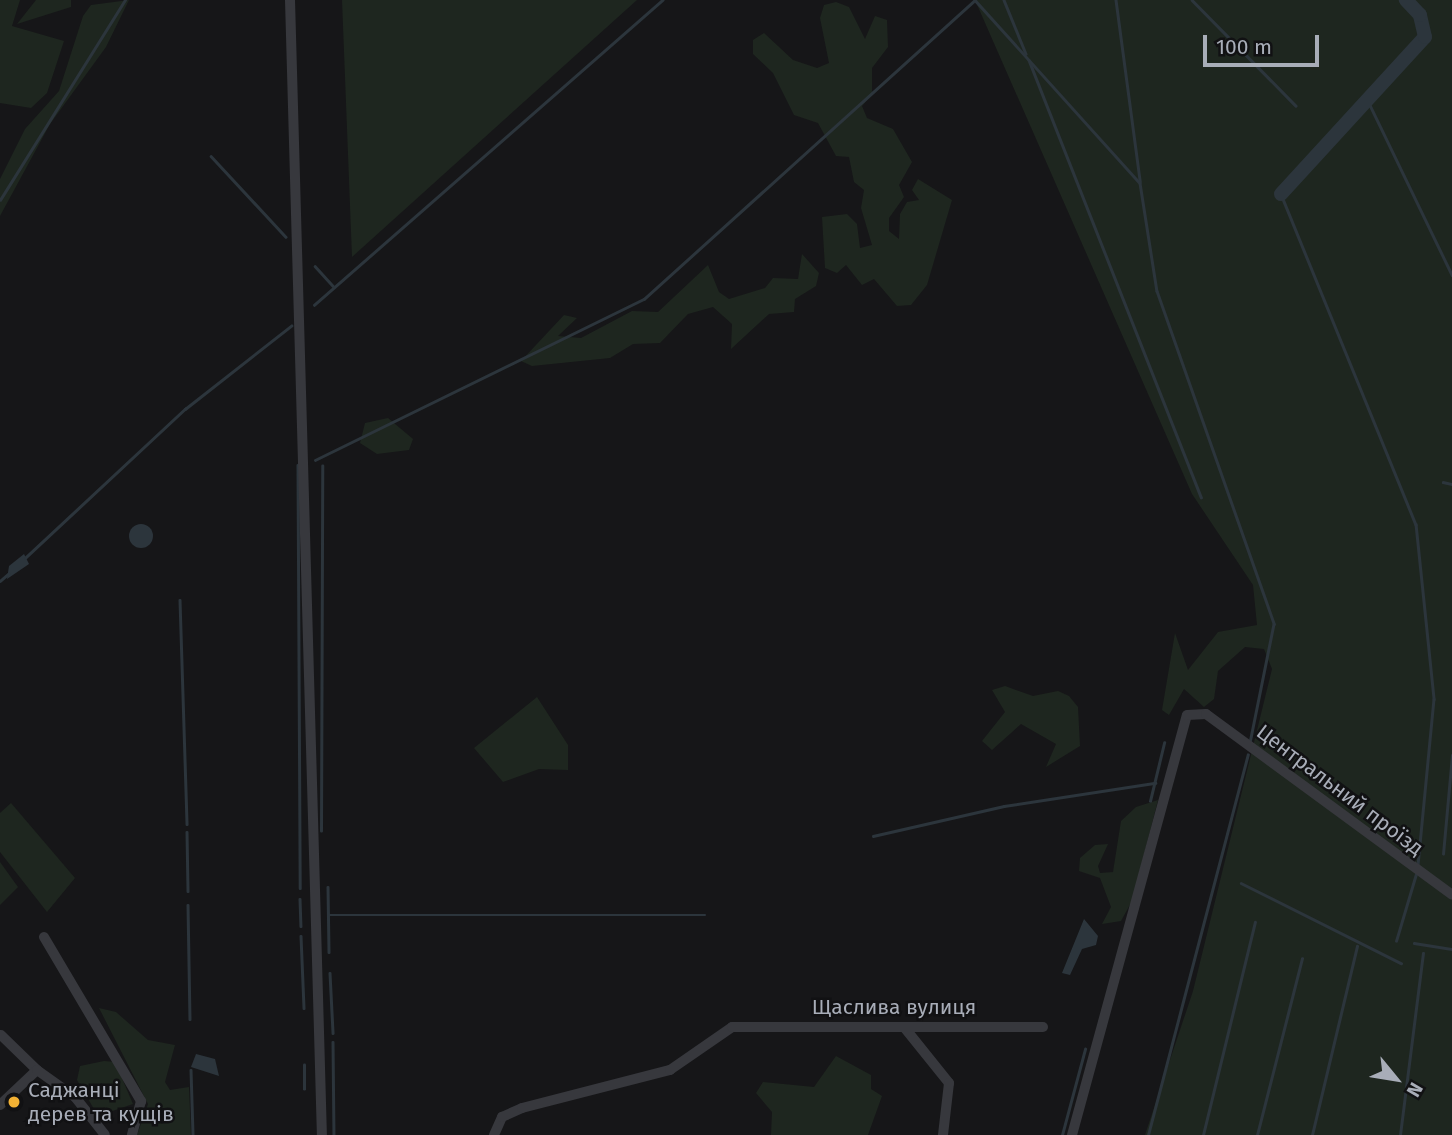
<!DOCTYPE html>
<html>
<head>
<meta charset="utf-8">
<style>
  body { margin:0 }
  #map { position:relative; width:1452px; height:1135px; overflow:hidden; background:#161618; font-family:"Fira Sans",sans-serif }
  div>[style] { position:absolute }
  .green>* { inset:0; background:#1e261f }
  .water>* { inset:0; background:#2c353c }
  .round { border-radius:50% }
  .stream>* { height:2.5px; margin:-1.25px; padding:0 1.25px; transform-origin:1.25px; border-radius:1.25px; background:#2c353c }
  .river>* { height:14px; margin:-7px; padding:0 7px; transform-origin:7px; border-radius:7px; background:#2c353c }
  .minor>* { height:10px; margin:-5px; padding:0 5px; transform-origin:5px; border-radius:5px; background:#37383d }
  .dots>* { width:19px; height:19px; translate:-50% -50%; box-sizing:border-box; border:4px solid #111113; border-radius:50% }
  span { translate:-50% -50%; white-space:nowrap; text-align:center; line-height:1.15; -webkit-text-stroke:5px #111113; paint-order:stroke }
  .street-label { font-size:21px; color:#a8adb8 }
  .poi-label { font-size:21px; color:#a8adb8 }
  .left { translate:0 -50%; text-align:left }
  .north { position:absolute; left:1361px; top:1044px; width:70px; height:70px; -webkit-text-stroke:5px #111113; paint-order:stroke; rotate:120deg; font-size:19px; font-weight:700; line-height:28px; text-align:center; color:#a8adb8 }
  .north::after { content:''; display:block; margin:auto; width:24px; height:32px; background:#a8adb8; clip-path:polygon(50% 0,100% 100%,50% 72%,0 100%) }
  .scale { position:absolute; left:1203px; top:35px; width:116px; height:32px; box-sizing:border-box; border:4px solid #a8adb8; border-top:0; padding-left:9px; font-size:21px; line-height:24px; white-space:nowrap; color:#a8adb8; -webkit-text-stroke:5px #111113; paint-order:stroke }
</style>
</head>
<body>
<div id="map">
  <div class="green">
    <i style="clip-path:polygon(0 0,20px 0,12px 26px,64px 41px,47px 93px,31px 108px,0 103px)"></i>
    <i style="clip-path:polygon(36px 0,71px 0,71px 7px,17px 24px)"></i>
    <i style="clip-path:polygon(129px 0,106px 47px,50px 124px,0 216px,0 179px,25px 129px,59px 91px,83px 16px,91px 5px)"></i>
    <i style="clip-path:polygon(342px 0,637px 0,352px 257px)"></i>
    <i style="clip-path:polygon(975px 0,1452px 0,1452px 1135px,1145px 1135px,1193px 991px,1272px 669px,1264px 649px,1245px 647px,1218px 671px,1214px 699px,1204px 707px,1184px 689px,1169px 715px,1162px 710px,1175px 633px,1188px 670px,1218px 632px,1257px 625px,1253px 585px,1192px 494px)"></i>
    <i style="clip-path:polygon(836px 2px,849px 7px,865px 39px,875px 16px,887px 20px,888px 47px,872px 68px,872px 95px,862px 106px,867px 118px,893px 129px,912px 162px,899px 185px,904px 197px,889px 218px,889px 231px,899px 239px,900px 214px,907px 202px,919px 200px,912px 190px,918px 179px,952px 200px,927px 285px,911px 305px,897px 306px,874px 279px,862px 285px,846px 265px,837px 273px,825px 268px,822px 217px,847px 214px,857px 224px,860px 248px,872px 245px,861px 208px,864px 190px,854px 182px,849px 157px,836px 156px,818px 123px,794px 115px,773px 73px,753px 54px,753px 40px,764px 33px,793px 60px,817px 68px,829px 63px,820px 18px,824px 5px)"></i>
    <i style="clip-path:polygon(802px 254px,819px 273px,816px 286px,795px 299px,794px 312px,769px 314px,731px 349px,732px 324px,713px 307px,688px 314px,660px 343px,633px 344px,610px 358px,532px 366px,521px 361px,564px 315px,577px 318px,558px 336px,581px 338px,632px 311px,658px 312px,708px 265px,719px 292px,729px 299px,765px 288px,773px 278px,798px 279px)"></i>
    <i style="clip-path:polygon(388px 418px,413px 439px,409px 450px,377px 454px,360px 443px,365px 423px)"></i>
    <i style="clip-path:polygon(1005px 686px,1033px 696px,1058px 691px,1069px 696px,1078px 707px,1080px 746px,1046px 767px,1056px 744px,1021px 724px,992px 750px,982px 741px,1005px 712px,992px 690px)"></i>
    <i style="clip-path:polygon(537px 697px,568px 745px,568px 770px,539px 769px,503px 782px,474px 748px)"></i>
    <i style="clip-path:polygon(1158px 800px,1132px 901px,1121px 921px,1102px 924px,1111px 907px,1100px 878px,1079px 871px,1080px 858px,1095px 845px,1108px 844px,1098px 866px,1100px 873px,1113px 872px,1121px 821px,1136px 807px)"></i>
    <i style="clip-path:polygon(11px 803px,75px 878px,47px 912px,0 852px,0 813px)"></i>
    <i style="clip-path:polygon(0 862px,18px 887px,0 905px)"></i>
    <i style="clip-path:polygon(99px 1008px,116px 1012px,148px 1040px,175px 1045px,165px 1082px,170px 1090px,189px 1087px,191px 1135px,137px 1135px,148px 1104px)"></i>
    <i style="clip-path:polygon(836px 1056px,871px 1075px,871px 1089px,882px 1096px,868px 1135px,771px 1135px,772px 1112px,756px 1093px,763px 1082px,814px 1087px)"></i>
    <i style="clip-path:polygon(104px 1061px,115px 1062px,133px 1104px,98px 1116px,77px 1080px,80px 1066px)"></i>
  </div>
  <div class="water">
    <i class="round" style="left:129px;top:524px;width:24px;height:24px"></i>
    <i style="clip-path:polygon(24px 554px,29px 564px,7px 579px,9px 566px)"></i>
    <i style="clip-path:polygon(1084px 919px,1098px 936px,1096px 945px,1082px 949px,1070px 975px,1062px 973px)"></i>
    <i style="clip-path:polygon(196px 1054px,215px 1059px,219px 1076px,191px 1067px)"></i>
  </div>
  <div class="stream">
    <i style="left:1004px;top:0;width:58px;rotate:67.8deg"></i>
    <i style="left:1116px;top:0;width:183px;rotate:82.4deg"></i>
    <i style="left:1192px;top:0;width:148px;rotate:45.5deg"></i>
    <i style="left:1029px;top:60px;width:470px;rotate:68.5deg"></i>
    <i style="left:1369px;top:103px;width:191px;rotate:64.2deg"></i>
    <i style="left:211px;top:156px;width:110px;rotate:47.2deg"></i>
    <i style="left:1281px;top:194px;width:357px;rotate:67.8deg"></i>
    <i style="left:1416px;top:524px;width:176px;rotate:84.1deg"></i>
    <i style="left:1434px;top:699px;width:166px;rotate:95.5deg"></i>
    <i style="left:0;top:200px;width:236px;rotate:-58deg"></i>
    <i style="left:315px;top:266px;width:27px;rotate:48deg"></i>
    <i style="left:314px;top:305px;width:463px;rotate:-41.2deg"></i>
    <i style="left:315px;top:460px;width:366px;rotate:-26.1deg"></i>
    <i style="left:644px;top:299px;width:446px;rotate:-42.1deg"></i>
    <i style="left:975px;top:0;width:246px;rotate:48deg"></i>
    <i style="left:1140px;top:183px;width:109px;rotate:81.1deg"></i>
    <i style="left:1157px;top:291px;width:353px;rotate:70.6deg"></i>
    <i style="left:1274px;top:624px;width:121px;rotate:101.4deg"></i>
    <i style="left:298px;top:465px;width:423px;rotate:89.7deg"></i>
    <i style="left:1443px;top:482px;width:9px;rotate:13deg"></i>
    <i style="left:25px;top:558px;width:219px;rotate:-43deg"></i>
    <i style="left:185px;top:409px;width:135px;rotate:-38.1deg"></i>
    <i style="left:0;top:581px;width:11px;rotate:-41deg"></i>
    <i style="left:180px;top:600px;width:224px;rotate:88.2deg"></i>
    <i style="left:1150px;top:801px;width:60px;rotate:-76.4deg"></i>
    <i style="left:321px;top:831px;width:365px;rotate:-89.8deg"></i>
    <i style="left:187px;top:832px;width:59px;rotate:89deg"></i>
    <i style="left:873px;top:836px;width:134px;rotate:-12.9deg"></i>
    <i style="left:1004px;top:806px;width:153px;rotate:-8.7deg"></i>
    <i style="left:1443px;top:854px;width:99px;rotate:-84.8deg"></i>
    <i style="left:1241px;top:883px;width:179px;rotate:26.6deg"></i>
    <i style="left:328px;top:887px;width:65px;rotate:89.1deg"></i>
    <i style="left:300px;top:899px;width:27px;rotate:88deg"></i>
    <i style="left:188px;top:905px;width:114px;rotate:89deg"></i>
    <i style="left:328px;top:915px;width:377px"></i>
    <i style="left:301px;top:936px;width:72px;rotate:87.6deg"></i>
    <i style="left:1396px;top:941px;width:70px;rotate:-73.4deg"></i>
    <i style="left:1414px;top:943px;width:38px;rotate:9deg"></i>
    <i style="left:330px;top:973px;width:60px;rotate:87.1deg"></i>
    <i style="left:333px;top:1042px;width:93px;rotate:89.4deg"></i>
    <i style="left:191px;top:1070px;width:65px;rotate:88.2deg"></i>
    <i style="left:304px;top:1089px;width:24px;rotate:-90deg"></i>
    <i style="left:1062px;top:1135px;width:89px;rotate:-75deg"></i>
    <i style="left:1148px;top:1135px;width:393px;rotate:-75.3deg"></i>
    <i style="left:1203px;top:1135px;width:219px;rotate:-76.3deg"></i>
    <i style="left:1257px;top:1135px;width:182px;rotate:-75.7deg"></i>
    <i style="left:1312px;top:1135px;width:194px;rotate:-76.6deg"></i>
    <i style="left:1400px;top:1135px;width:183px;rotate:-82.8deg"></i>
  </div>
  <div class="river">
    <i style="left:1281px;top:194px;width:213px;rotate:-47.5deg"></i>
    <i style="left:1425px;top:37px;width:23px;rotate:-103deg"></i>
    <i style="left:1420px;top:15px;width:21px;rotate:-133deg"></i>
  </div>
  <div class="minor">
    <i style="left:290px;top:0;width:1135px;rotate:88.39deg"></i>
    <i style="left:44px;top:937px;width:191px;rotate:59.4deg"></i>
    <i style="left:141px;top:1101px;width:35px;rotate:105deg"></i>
    <i style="left:904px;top:1027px;width:72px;rotate:51.2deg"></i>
    <i style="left:949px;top:1083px;width:52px;rotate:96.6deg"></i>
    <i style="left:1px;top:1035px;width:50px;rotate:44.2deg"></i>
    <i style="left:0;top:1105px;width:51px;rotate:-43.4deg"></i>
    <i style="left:37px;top:1070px;width:47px;rotate:35.4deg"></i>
    <i style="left:75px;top:1097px;width:48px;rotate:51.7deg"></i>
    <i style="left:494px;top:1135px;width:20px;rotate:-66deg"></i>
    <i style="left:502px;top:1117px;width:22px;rotate:-24deg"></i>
    <i style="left:522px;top:1108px;width:153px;rotate:-14.4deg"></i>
    <i style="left:670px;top:1070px;width:75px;rotate:-34.7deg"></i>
    <i style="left:732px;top:1027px;width:311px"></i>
    <i style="left:1072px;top:1135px;width:435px;rotate:-74.7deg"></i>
    <i style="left:1187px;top:715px;width:19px;rotate:-3deg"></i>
    <i style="left:1206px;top:714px;width:305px;rotate:36.3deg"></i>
  </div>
  <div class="dots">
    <i style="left:14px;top:1102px;background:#f2b134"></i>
  </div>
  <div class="street-label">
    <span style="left:1340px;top:790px;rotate:37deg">Центральний проїзд</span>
    <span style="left:894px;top:1007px">Щаслива вулиця</span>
  </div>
  <div class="poi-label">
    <span class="left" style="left:28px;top:1102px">Саджанці<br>дерев та кущів</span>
  </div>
  <div class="north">N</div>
  <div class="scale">100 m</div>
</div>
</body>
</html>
